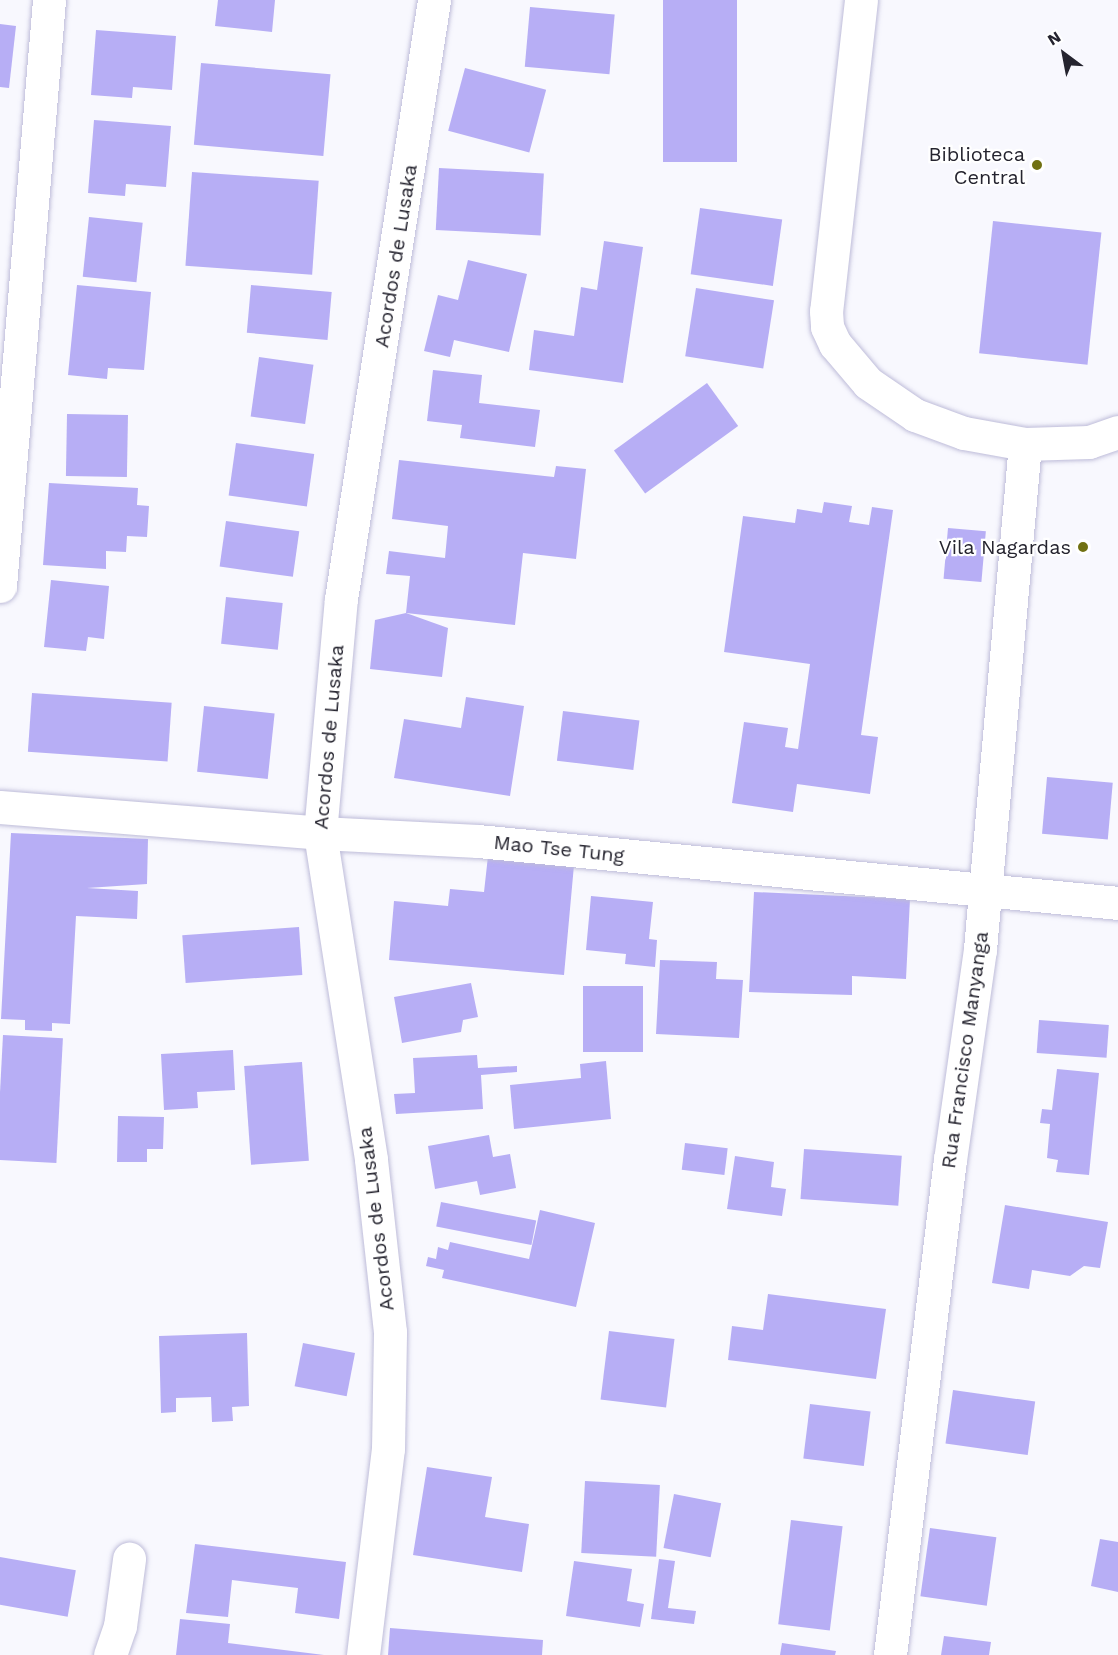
<!DOCTYPE html>
<html>
<head>
<meta charset="utf-8">
<style>
  body { margin:0 }
  #map { position:relative; width:1118px; height:1655px; overflow:hidden; background:#f8f8fe; font-family:"Work Sans",sans-serif }
  div>[style] { position:absolute }
  .building>* { inset:0; background:#b7aef5; transform-origin:0 0 }
  .roads { filter:drop-shadow(0 0 2px #bebcd9) drop-shadow(0 0 2px #bebcd9) }
  .minor>* { height:33px; margin:-16.5px; padding:0 16.5px; transform-origin:16.5px; border-radius:16.5px; background:#fff }
  .dots>* { width:16px; height:16px; translate:-50% -50%; box-sizing:border-box; border:3px solid #fff; border-radius:50% }
  span { translate:-50% -50%; white-space:nowrap; text-align:center; line-height:1.15; -webkit-text-stroke:4.5px #fff; paint-order:stroke }
  .poi-label { font-size:20px; color:#25242f }
  .right { translate:-100% -50%; text-align:right }
  .street-label { font-size:20px; color:#25242f }
  .north { position:absolute; left:1034px; top:24px; width:60px; height:60px; -webkit-text-stroke:4px #fff; paint-order:stroke; rotate:328deg; font-size:16px; font-weight:700; line-height:24px; text-align:center; color:#25242f }
  .north::after { content:''; display:block; margin:auto; width:21px; height:27px; background:#25242f; clip-path:polygon(50% 0,100% 100%,50% 72%,0 100%) }
</style>
</head>
<body>
<div id="map">
  <div class="building">
    <i style="clip-path:polygon(218px 0,275px 0,272px 32px,215px 26px)"></i>
    <i style="left:663px;top:0;width:74px;height:162px"></i>
    <i style="left:530px;top:7px;width:85px;height:60px;rotate:5deg"></i>
    <i style="clip-path:polygon(0 24px,16px 26px,9px 88px,0 87px)"></i>
    <i style="clip-path:polygon(96px 30px,176px 36px,172px 90px,133px 87px,132px 98px,91px 95px)"></i>
    <i style="left:201px;top:63px;width:130px;height:82px;rotate:5deg"></i>
    <i style="left:465px;top:68px;width:84px;height:65px;rotate:15deg"></i>
    <i style="clip-path:polygon(94px 120px,171px 126px,166px 187px,126px 184px,125px 196px,88px 193px)"></i>
    <i style="left:439px;top:168px;width:105px;height:62px;rotate:3deg"></i>
    <i style="left:192px;top:172px;width:127px;height:94px;rotate:4deg"></i>
    <i style="left:700px;top:208px;width:83px;height:67px;rotate:8deg"></i>
    <i style="left:89px;top:217px;width:54px;height:60px;rotate:6deg"></i>
    <i style="left:993px;top:221px;width:109px;height:133px;rotate:6deg"></i>
    <i style="clip-path:polygon(604px 241px,643px 247px,623px 383px,529px 370px,534px 330px,574px 336px,581px 287px,597px 290px)"></i>
    <i style="clip-path:polygon(468px 260px,527px 274px,509px 352px,454px 340px,450px 357px,424px 351px,438px 295px,458px 300px)"></i>
    <i style="clip-path:polygon(77px 285px,151px 292px,144px 370px,108px 368px,107px 379px,68px 375px)"></i>
    <i style="left:251px;top:285px;width:81px;height:48px;rotate:5deg"></i>
    <i style="left:696px;top:288px;width:79px;height:69px;rotate:9deg"></i>
    <i style="left:259px;top:357px;width:55px;height:60px;rotate:8deg"></i>
    <i style="clip-path:polygon(433px 370px,482px 375px,479px 403px,540px 410px,535px 447px,460px 438px,462px 425px,427px 421px)"></i>
    <i style="left:707px;top:383px;width:53px;height:115px;rotate:54deg"></i>
    <i style="left:67px;top:414px;width:61px;height:62px;rotate:1deg"></i>
    <i style="left:236px;top:443px;width:79px;height:53px;rotate:8deg"></i>
    <i style="clip-path:polygon(399px 460px,554px 477px,556px 466px,586px 469px,576px 559px,523px 553px,515px 625px,406px 613px,410px 576px,386px 574px,389px 551px,445px 558px,448px 526px,392px 519px)"></i>
    <i style="clip-path:polygon(49px 483px,138px 488px,137px 505px,149px 506px,147px 537px,127px 536px,126px 552px,106px 551px,106px 569px,43px 565px)"></i>
    <i style="clip-path:polygon(824px 502px,852px 506px,849px 522px,869px 525px,872px 507px,893px 510px,861px 735px,878px 737px,870px 794px,797px 784px,793px 812px,732px 803px,744px 722px,788px 728px,785px 747px,798px 749px,810px 664px,724px 652px,743px 516px,795px 523px,797px 509px,822px 513px)"></i>
    <i style="left:226px;top:521px;width:74px;height:46px;rotate:8deg"></i>
    <i style="left:948px;top:528px;width:38px;height:51px;rotate:5deg"></i>
    <i style="clip-path:polygon(51px 580px,109px 586px,104px 639px,88px 637px,86px 651px,44px 647px)"></i>
    <i style="left:226px;top:597px;width:57px;height:47px;rotate:6deg"></i>
    <i style="clip-path:polygon(406px 613px,448px 628px,442px 677px,370px 669px,375px 620px)"></i>
    <i style="left:32px;top:693px;width:140px;height:59px;rotate:4deg"></i>
    <i style="clip-path:polygon(466px 697px,524px 706px,510px 796px,394px 778px,404px 719px,461px 728px)"></i>
    <i style="left:204px;top:706px;width:71px;height:66px;rotate:6deg"></i>
    <i style="left:563px;top:711px;width:77px;height:50px;rotate:7deg"></i>
    <i style="left:1047px;top:777px;width:66px;height:57px;rotate:5deg"></i>
    <i style="clip-path:polygon(11px 833px,148px 839px,147px 884px,87px 888px,138px 891px,137px 919px,76px 916px,70px 1024px,52px 1023px,52px 1031px,25px 1030px,25px 1020px,1px 1019px)"></i>
    <i style="clip-path:polygon(489px 847px,575px 854px,564px 975px,389px 960px,394px 901px,448px 906px,450px 889px,484px 892px)"></i>
    <i style="clip-path:polygon(754px 892px,910px 899px,906px 979px,852px 976px,852px 995px,749px 992px)"></i>
    <i style="clip-path:polygon(591px 896px,653px 902px,649px 939px,657px 940px,655px 967px,625px 964px,626px 954px,586px 950px)"></i>
    <i style="left:299px;top:927px;width:48px;height:117px;rotate:86deg"></i>
    <i style="clip-path:polygon(660px 960px,717px 962px,716px 979px,743px 980px,739px 1038px,656px 1034px)"></i>
    <i style="clip-path:polygon(471px 983px,478px 1017px,463px 1020px,461px 1032px,402px 1043px,394px 997px)"></i>
    <i style="left:583px;top:986px;width:60px;height:66px"></i>
    <i style="left:1039px;top:1020px;width:70px;height:33px;rotate:4deg"></i>
    <i style="left:3px;top:1035px;width:60px;height:125px;rotate:3deg"></i>
    <i style="clip-path:polygon(233px 1050px,235px 1090px,197px 1092px,198px 1108px,164px 1110px,161px 1054px)"></i>
    <i style="clip-path:polygon(477px 1055px,478px 1068px,517px 1066px,517px 1072px,481px 1075px,483px 1109px,396px 1114px,394px 1094px,415px 1093px,413px 1058px)"></i>
    <i style="clip-path:polygon(606px 1061px,611px 1119px,514px 1129px,510px 1085px,581px 1078px,580px 1064px)"></i>
    <i style="left:302px;top:1062px;width:99px;height:58px;rotate:86deg"></i>
    <i style="clip-path:polygon(1057px 1069px,1099px 1073px,1089px 1175px,1056px 1172px,1058px 1160px,1047px 1158px,1050px 1124px,1040px 1123px,1042px 1109px,1052px 1110px)"></i>
    <i style="clip-path:polygon(118px 1116px,164px 1117px,163px 1149px,147px 1149px,147px 1162px,117px 1162px)"></i>
    <i style="clip-path:polygon(489px 1135px,493px 1157px,510px 1154px,516px 1188px,480px 1195px,477px 1181px,435px 1189px,428px 1146px)"></i>
    <i style="left:685px;top:1143px;width:43px;height:27px;rotate:7deg"></i>
    <i style="left:804px;top:1149px;width:98px;height:50px;rotate:4deg"></i>
    <i style="clip-path:polygon(735px 1156px,774px 1162px,771px 1187px,786px 1189px,782px 1216px,727px 1209px)"></i>
    <i style="left:441px;top:1202px;width:97px;height:25px;rotate:11deg"></i>
    <i style="clip-path:polygon(1005px 1205px,1108px 1222px,1100px 1268px,1084px 1266px,1070px 1276px,1032px 1270px,1029px 1289px,992px 1283px)"></i>
    <i style="clip-path:polygon(540px 1210px,595px 1223px,576px 1307px,442px 1278px,444px 1270px,426px 1266px,428px 1257px,436px 1259px,438px 1247px,448px 1250px,450px 1242px,529px 1259px)"></i>
    <i style="clip-path:polygon(768px 1294px,886px 1309px,876px 1379px,728px 1360px,732px 1326px,763px 1330px)"></i>
    <i style="left:609px;top:1331px;width:66px;height:69px;rotate:7deg"></i>
    <i style="clip-path:polygon(247px 1333px,249px 1406px,232px 1407px,233px 1421px,212px 1422px,211px 1397px,176px 1398px,176px 1412px,161px 1413px,159px 1336px)"></i>
    <i style="left:303px;top:1343px;width:53px;height:44px;rotate:11deg"></i>
    <i style="left:953px;top:1390px;width:83px;height:54px;rotate:8deg"></i>
    <i style="left:810px;top:1404px;width:61px;height:55px;rotate:7deg"></i>
    <i style="clip-path:polygon(427px 1467px,492px 1477px,485px 1517px,529px 1524px,522px 1572px,413px 1555px)"></i>
    <i style="left:585px;top:1481px;width:75px;height:72px;rotate:3deg"></i>
    <i style="left:674px;top:1494px;width:48px;height:55px;rotate:11deg"></i>
    <i style="left:791px;top:1520px;width:52px;height:105px;rotate:7deg"></i>
    <i style="left:930px;top:1528px;width:67px;height:69px;rotate:8deg"></i>
    <i style="clip-path:polygon(1100px 1539px,1118px 1542px,1118px 1592px,1091px 1586px)"></i>
    <i style="clip-path:polygon(195px 1544px,346px 1562px,339px 1619px,295px 1613px,298px 1588px,232px 1580px,228px 1617px,186px 1613px)"></i>
    <i style="left:0;top:1557px;width:77px;height:47px;rotate:10deg"></i>
    <i style="clip-path:polygon(659px 1559px,675px 1561px,668px 1608px,696px 1611px,694px 1624px,651px 1619px)"></i>
    <i style="clip-path:polygon(574px 1561px,632px 1569px,627px 1601px,644px 1604px,640px 1627px,566px 1616px)"></i>
    <i style="clip-path:polygon(180px 1619px,230px 1624px,228px 1643px,324px 1655px,176px 1655px)"></i>
    <i style="clip-path:polygon(390px 1628px,543px 1640px,542px 1655px,388px 1655px)"></i>
    <i style="clip-path:polygon(944px 1636px,991px 1642px,989px 1655px,941px 1655px)"></i>
    <i style="clip-path:polygon(782px 1643px,836px 1651px,835px 1655px,780px 1655px)"></i>
  </div>
  <div class="roads">
    <div class="minor">
      <i style="left:861px;top:0;width:313px;rotate:96.4deg"></i>
      <i style="left:826px;top:311px;width:16px;rotate:86deg"></i>
      <i style="left:827px;top:327px;width:19px;rotate:65deg"></i>
      <i style="left:835px;top:344px;width:51px;rotate:49.8deg"></i>
      <i style="left:868px;top:383px;width:57px;rotate:34.2deg"></i>
      <i style="left:915px;top:415px;width:52px;rotate:20.2deg"></i>
      <i style="left:964px;top:433px;width:62px;rotate:10.2deg"></i>
      <i style="left:1025px;top:444px;width:64px;rotate:-1.8deg"></i>
      <i style="left:1089px;top:442px;width:31px;rotate:-19deg"></i>
      <i style="left:0;top:586px;width:588px;rotate:-85.22deg"></i>
      <i style="left:0;top:807px;width:321px;rotate:4.6deg"></i>
      <i style="left:320px;top:833px;width:158px;rotate:2.9deg"></i>
      <i style="left:478px;top:841px;width:643px;rotate:5.53deg"></i>
      <i style="left:110px;top:1655px;width:31px;rotate:-71deg"></i>
      <i style="left:120px;top:1626px;width:68px;rotate:-82.3deg"></i>
      <i style="left:363px;top:1655px;width:208px;rotate:-83.1deg"></i>
      <i style="left:388px;top:1449px;width:117px;rotate:-89deg"></i>
      <i style="left:390px;top:1332px;width:174px;rotate:-96.3deg"></i>
      <i style="left:371px;top:1159px;width:330px;rotate:-98.9deg"></i>
      <i style="left:320px;top:833px;width:235px;rotate:-84.9deg"></i>
      <i style="left:341px;top:599px;width:606px;rotate:-81.17deg"></i>
      <i style="left:890px;top:1655px;width:499px;rotate:-83.1deg"></i>
      <i style="left:950px;top:1160px;width:213px;rotate:-81.9deg"></i>
      <i style="left:980px;top:949px;width:507px;rotate:-84.91deg"></i>
    </div>
  </div>
  <div class="dots">
    <i style="left:1037px;top:165px;background:#707012"></i>
    <i style="left:1083px;top:547px;background:#707012"></i>
  </div>
  <div class="poi-label">
    <span class="right" style="left:1025px;top:166px">Biblioteca<br>Central</span>
    <span class="right" style="left:1071px;top:547px">Vila Nagardas</span>
  </div>
  <div class="street-label">
    <span style="left:396px;top:256px;rotate:-81deg">Acordos de Lusaka</span>
    <span style="left:329px;top:737px;rotate:-85deg">Acordos de Lusaka</span>
    <span style="left:559px;top:849px;rotate:6deg">Mao Tse Tung</span>
    <span style="left:965px;top:1050px;rotate:-82deg">Rua Francisco Manyanga</span>
    <span style="left:376px;top:1219px;rotate:-97deg">Acordos de Lusaka</span>
  </div>
  <div class="north">N</div>
</div>
</body>
</html>
